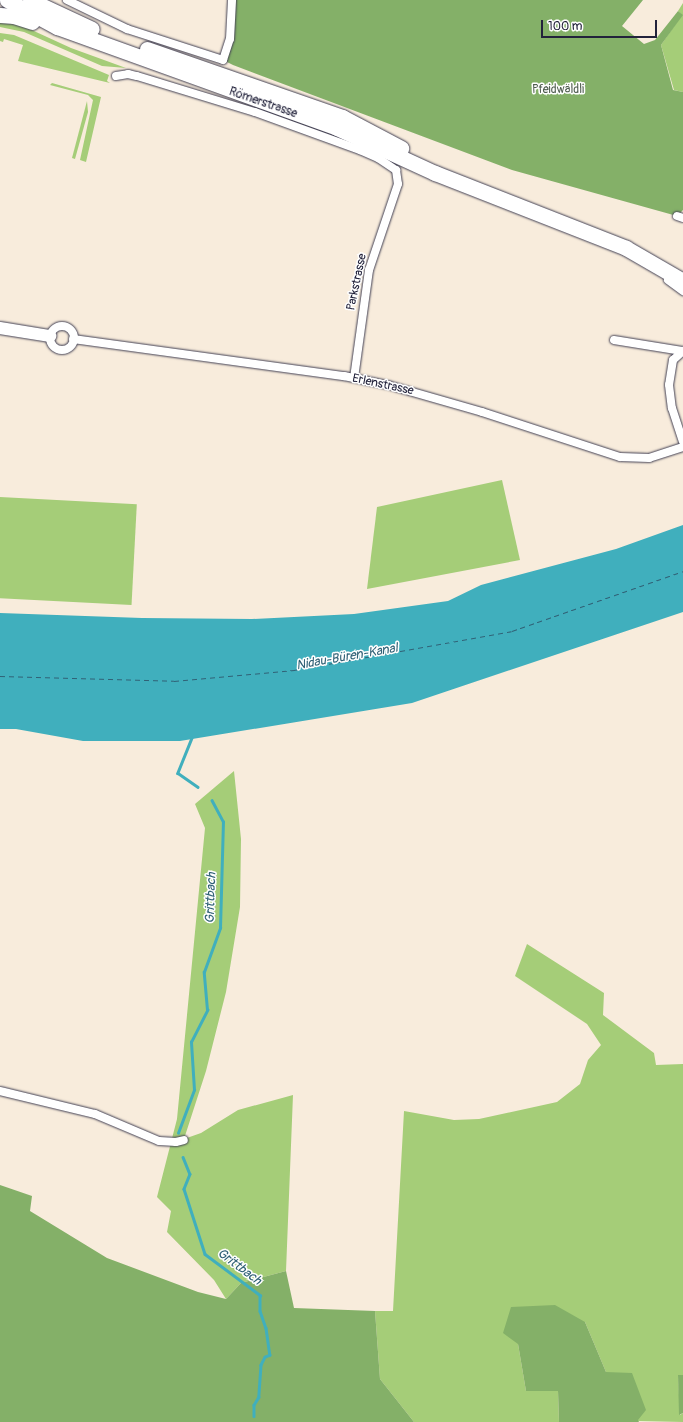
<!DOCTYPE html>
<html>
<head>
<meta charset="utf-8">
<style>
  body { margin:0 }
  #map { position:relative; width:683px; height:1422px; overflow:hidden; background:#f8ecdc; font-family:Pangolin,sans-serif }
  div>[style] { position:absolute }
  .green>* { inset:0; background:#a5cd78; transform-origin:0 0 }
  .forest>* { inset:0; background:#84b068 }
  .water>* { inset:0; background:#40afbd }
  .stream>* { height:2.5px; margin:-1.25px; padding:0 1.25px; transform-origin:1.25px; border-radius:1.25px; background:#40afbd }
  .ferry>* { height:1px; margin-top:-0.5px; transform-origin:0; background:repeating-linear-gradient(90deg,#306176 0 5px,transparent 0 9px) }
  .roads { filter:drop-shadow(0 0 1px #424053) drop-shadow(0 0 1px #424053) }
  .street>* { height:8px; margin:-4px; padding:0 4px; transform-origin:4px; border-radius:4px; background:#fff }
  .street>.ring { margin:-4px; padding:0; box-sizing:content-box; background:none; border:8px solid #fff; border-radius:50% }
  .secondary>* { height:12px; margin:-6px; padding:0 6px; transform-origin:6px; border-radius:6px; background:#fff }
  .highway>* { height:15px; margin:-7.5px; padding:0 7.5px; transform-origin:7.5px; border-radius:7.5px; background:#fff }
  span { translate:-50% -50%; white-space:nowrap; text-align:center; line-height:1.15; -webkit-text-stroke:3px #fff; paint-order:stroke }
  .park-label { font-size:12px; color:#505e50 }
  .street-label { font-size:12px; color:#22223b }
  .water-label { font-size:13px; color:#306176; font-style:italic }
  .scale { position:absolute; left:541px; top:20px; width:116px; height:18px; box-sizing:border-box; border:2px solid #22223b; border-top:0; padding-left:5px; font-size:12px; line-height:14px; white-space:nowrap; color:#22223b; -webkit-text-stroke:3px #fff; paint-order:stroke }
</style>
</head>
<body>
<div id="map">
  <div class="green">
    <i style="clip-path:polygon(683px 3px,683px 92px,674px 90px,661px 45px,682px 15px,678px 11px)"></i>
    <i style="clip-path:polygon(0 22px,23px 26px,71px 48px,126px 68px,102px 66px,24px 32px,0 27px)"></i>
    <i style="clip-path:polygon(0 33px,14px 35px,109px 75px,107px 81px,110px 83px,18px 61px,23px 45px,4px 39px,3px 42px,0 41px)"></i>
    <i style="clip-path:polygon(52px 83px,101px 97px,86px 162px,80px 160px,93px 100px,88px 95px,50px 85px)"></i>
    <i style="clip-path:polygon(87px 101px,88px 112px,75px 159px,72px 158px)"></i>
    <i style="clip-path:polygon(502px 480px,520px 560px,367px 589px,377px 507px)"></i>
    <i style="left:0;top:497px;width:137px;height:101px;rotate:3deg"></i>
    <i style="clip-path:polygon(234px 771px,241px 839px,240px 907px,226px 992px,206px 1071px,184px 1139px,201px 1133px,238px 1110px,293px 1095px,286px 1271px,241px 1283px,226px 1299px,214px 1280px,167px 1232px,171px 1211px,157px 1197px,177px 1119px,205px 828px,195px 804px)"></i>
    <i style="clip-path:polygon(527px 944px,604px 993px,603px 1015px,654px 1053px,656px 1065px,683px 1064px,683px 1375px,678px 1375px,680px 1415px,683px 1413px,683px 1422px,638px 1421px,606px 1372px,585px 1322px,518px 1344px,526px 1391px,558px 1391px,559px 1422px,414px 1422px,380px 1379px,375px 1311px,393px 1311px,404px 1111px,454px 1120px,479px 1119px,557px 1102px,580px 1084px,588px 1060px,601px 1045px,587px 1024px,515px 976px)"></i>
  </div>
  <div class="forest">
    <i style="clip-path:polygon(232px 0,643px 0,622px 26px,644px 44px,655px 40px,678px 11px,683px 15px,661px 45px,673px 90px,683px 92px,683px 210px,677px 216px,512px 170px,233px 65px,223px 60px)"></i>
    <i style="clip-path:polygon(0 1185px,32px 1196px,30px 1211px,107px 1258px,198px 1292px,226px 1299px,241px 1283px,286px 1271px,294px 1308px,375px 1311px,380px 1379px,414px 1422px,0 1422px)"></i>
    <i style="clip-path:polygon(555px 1305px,585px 1322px,606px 1372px,632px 1373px,646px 1410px,638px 1420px,639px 1422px,559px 1422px,558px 1391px,526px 1391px,518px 1344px,503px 1333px,511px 1307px)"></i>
    <i style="clip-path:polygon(678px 1375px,683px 1375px,683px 1413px,679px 1415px)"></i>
  </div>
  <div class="water">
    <i style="clip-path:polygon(683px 525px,683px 612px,412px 703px,180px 741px,83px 741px,16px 729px,0 729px,0 613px,142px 618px,252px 619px,354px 614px,448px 601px,481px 585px,616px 549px)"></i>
  </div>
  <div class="stream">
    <i style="left:192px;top:738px;width:38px;rotate:112deg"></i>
    <i style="left:178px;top:773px;width:24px;rotate:35deg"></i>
    <i style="left:178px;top:1133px;width:46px;rotate:-69.6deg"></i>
    <i style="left:194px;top:1090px;width:48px;rotate:-93.6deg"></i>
    <i style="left:191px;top:1042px;width:36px;rotate:-63deg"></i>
    <i style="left:207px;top:1010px;width:38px;rotate:-95deg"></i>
    <i style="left:204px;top:972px;width:47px;rotate:-70deg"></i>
    <i style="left:220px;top:928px;width:106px;rotate:-88.4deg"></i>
    <i style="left:223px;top:822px;width:24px;rotate:-118deg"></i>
    <i style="left:183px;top:1157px;width:18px;rotate:68deg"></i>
    <i style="left:190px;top:1174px;width:16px;rotate:112deg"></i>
    <i style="left:184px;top:1189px;width:68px;rotate:72.1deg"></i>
    <i style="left:205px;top:1254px;width:69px;rotate:36.7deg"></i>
    <i style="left:260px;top:1295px;width:16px;rotate:90deg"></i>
    <i style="left:260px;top:1311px;width:18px;rotate:71deg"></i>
    <i style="left:266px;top:1328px;width:27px;rotate:82deg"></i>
    <i style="left:270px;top:1355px;width:5px;rotate:158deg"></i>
    <i style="left:265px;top:1357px;width:9px;rotate:117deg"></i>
    <i style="left:261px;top:1365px;width:32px;rotate:94deg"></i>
    <i style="left:259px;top:1397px;width:9px;rotate:122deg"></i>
    <i style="left:254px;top:1405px;width:11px;rotate:90deg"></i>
  </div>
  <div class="ferry">
    <i style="left:0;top:676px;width:174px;rotate:1.6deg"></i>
    <i style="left:174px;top:681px;width:121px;rotate:-5.2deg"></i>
    <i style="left:294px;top:670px;width:221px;rotate:-10.1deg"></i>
    <i style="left:512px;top:631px;width:181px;rotate:-19.3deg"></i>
  </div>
  <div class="roads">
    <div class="street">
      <i style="left:67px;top:0;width:67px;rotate:25.8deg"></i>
      <i style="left:127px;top:29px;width:101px;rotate:17.9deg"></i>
      <i style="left:223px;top:60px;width:22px;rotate:-72deg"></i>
      <i style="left:230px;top:39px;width:39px;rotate:-87deg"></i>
      <i style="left:116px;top:76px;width:12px;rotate:-9deg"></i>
      <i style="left:128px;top:74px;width:9px;rotate:13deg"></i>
      <i style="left:137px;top:76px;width:123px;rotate:17deg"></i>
      <i style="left:255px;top:112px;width:112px;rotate:19.9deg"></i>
      <i style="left:360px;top:150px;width:20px;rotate:24deg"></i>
      <i style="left:378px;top:158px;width:22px;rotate:34deg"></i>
      <i style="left:396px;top:170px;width:14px;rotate:82deg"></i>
      <i style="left:398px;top:184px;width:91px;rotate:108.6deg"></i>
      <i style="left:369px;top:270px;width:109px;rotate:97.9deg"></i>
      <i style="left:677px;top:216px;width:6px;rotate:18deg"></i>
      <i style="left:668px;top:280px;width:19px;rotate:36deg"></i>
      <i class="ring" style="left:50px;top:326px;width:16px;height:16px"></i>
      <i style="left:73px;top:339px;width:274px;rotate:7.8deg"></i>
      <i style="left:344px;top:376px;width:45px;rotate:11.6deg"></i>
      <i style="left:388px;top:385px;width:98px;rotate:16deg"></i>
      <i style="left:482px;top:412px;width:145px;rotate:18.1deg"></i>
      <i style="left:620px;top:457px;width:29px;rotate:2deg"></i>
      <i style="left:649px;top:458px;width:36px;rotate:-18deg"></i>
      <i style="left:614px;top:340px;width:69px;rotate:9.2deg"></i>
      <i style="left:683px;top:351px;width:13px;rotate:138deg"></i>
      <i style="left:673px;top:360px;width:25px;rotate:99deg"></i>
      <i style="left:669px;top:385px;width:23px;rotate:83deg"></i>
      <i style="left:672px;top:408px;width:35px;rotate:72deg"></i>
      <i style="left:0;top:1091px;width:98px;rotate:13.6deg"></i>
      <i style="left:95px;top:1114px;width:69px;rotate:22.9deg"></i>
      <i style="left:159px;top:1141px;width:17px;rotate:3deg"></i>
      <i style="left:176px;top:1142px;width:8px;rotate:-14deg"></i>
    </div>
    <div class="secondary">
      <i style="left:0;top:328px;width:51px;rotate:9.1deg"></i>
    </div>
    <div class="highway">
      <i style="left:7px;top:0;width:57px;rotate:28.4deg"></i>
      <i style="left:57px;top:27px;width:298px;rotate:19.8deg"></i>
      <i style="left:337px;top:128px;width:108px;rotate:24.7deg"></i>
      <i style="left:435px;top:173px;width:205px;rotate:21.4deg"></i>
      <i style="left:626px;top:248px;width:66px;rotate:30.1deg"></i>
      <i style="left:30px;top:0;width:68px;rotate:25.1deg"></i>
      <i style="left:0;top:15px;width:14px;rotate:4deg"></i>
      <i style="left:14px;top:16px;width:19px;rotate:18deg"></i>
      <i style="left:147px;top:49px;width:207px;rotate:19.2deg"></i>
      <i style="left:342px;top:117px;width:67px;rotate:27.7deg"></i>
    </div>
  </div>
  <div class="park-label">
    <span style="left:558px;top:90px">Pfeidwäldli</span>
  </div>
  <div class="street-label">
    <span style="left:263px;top:103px;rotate:19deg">Römerstrasse</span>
    <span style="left:357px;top:282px;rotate:-78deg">Parkstrasse</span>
    <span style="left:383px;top:385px;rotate:12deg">Erlenstrasse</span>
  </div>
  <div class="water-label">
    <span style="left:347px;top:657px;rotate:-10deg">Nidau-Büren-Kanal</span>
    <span style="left:211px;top:898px;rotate:-88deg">Grittbach</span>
    <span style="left:239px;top:1267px;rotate:37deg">Grittbach</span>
  </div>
  <div class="scale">100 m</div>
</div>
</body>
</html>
